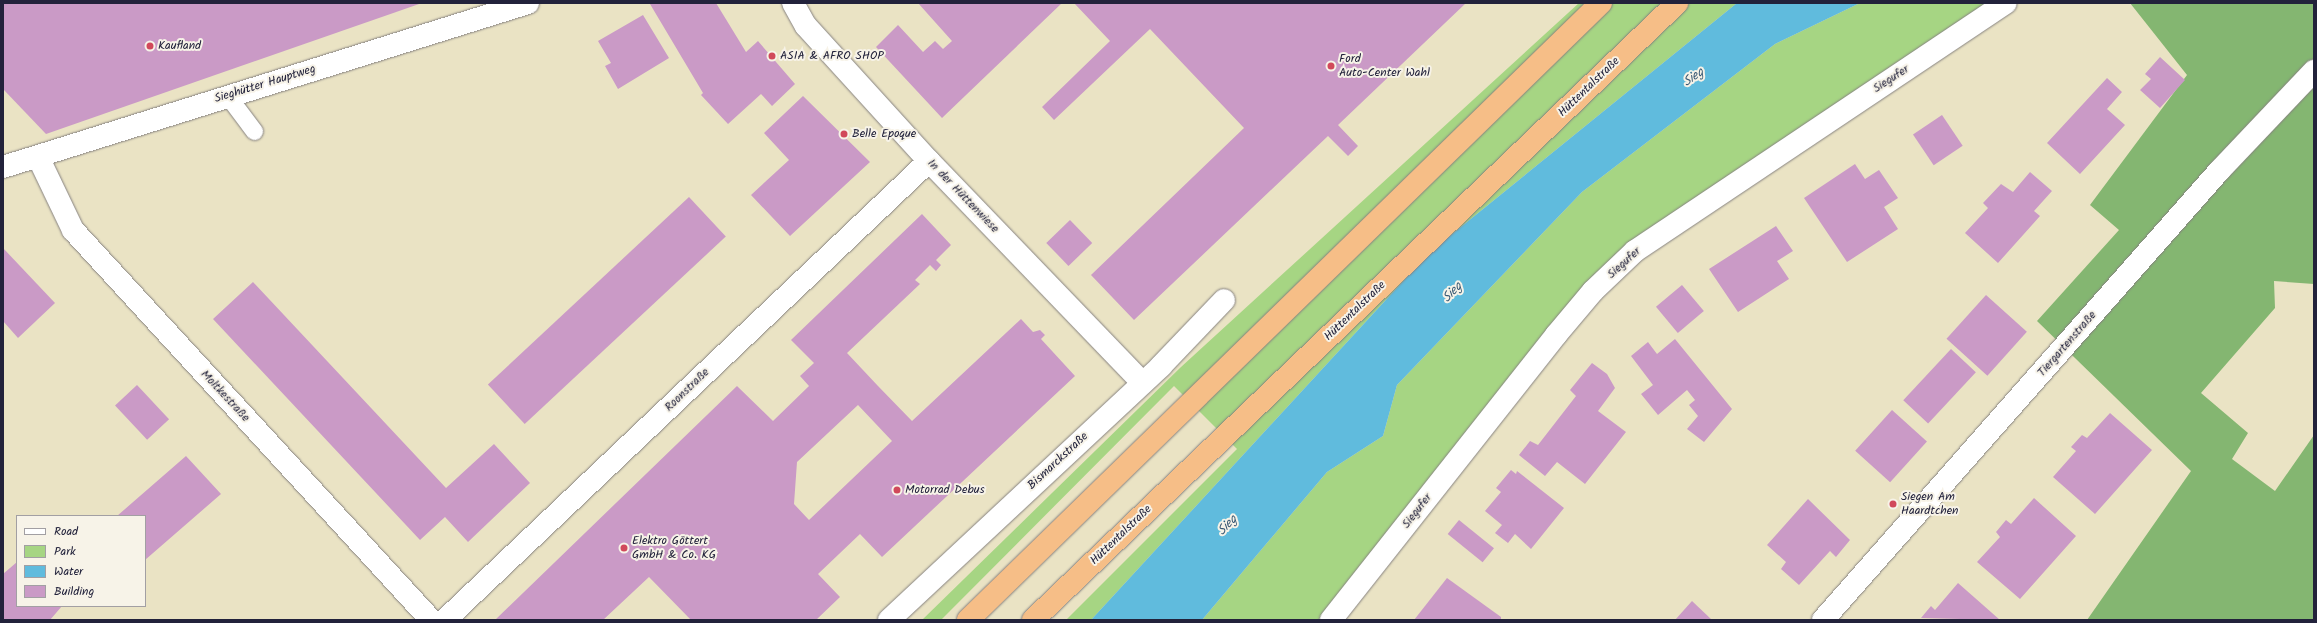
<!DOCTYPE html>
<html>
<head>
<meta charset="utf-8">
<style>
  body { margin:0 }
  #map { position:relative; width:2317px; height:623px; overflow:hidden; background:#eae3c4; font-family:Kalam,sans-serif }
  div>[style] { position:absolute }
  .green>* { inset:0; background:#a6d583 }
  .forest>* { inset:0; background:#84b671 }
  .water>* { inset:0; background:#60bbdd }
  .building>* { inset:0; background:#ca9ac6; transform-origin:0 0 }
  .roads { filter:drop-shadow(0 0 1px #868280) drop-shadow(0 0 1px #868280) }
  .service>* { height:17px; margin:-8.5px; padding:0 8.5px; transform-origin:8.5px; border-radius:8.5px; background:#fff }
  .minor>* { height:22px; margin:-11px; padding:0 11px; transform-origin:11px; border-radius:11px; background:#fff }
  .tertiary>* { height:22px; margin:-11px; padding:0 11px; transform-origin:11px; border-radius:11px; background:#fff }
  .trunk>* { height:22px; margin:-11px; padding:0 11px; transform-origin:11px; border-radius:11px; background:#f6be87 }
  .dots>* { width:11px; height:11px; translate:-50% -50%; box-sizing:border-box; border:2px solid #f7f3e8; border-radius:50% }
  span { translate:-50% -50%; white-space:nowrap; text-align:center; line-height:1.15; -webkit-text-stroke:4px #f7f3e8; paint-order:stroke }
  .poi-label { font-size:12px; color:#22223b }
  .left { translate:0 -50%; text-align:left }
  .street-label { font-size:12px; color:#22223b }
  .water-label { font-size:13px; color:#385874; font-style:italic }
  .frame { position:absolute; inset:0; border:4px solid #22223b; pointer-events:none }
  .legend { position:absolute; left:16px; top:515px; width:130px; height:92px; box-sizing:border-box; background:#f7f3e8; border:1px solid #a29fa3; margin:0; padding:5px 7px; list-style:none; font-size:12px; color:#22223b }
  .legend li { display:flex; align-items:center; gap:8px; height:20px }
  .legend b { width:20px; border:1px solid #a29fa3 }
</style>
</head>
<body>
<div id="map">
  <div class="green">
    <i style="clip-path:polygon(1579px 3px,1737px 3px,1430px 252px,1091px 620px,1066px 620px,1237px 449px,1174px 386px,941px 620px,922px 620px,1181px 367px)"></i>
    <i style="clip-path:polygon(1860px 3px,2006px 3px,1635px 251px,1331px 620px,1202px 620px,1327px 472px,1383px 436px,1397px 385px,1582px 192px,1775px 44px)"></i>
  </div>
  <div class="forest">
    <i style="clip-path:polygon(2130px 3px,2314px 3px,2314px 284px,2274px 281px,2275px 308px,2201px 393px,2248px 433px,2232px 459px,2275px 491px,2314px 435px,2314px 620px,2087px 620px,2191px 471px,2037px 321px,2119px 230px,2090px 205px,2187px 75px)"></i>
  </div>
  <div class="water">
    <i style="clip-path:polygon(1737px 3px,1860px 3px,1775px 44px,1582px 192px,1397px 385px,1383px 436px,1327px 472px,1202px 620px,1091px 620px,1430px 252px)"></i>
  </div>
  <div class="building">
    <i style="clip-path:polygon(3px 3px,422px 3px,46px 134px,3px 89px)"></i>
    <i style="clip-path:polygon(716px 3px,746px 52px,758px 41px,795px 84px,772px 106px,761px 94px,728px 124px,701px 95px,703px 93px,650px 4px)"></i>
    <i style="clip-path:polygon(918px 3px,1062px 3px,942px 118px,876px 47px,898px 25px,923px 52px,935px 41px,943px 49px,952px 41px)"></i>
    <i style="clip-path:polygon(1074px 3px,1466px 3px,1338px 125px,1358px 146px,1348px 156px,1328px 136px,1134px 320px,1091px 275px,1244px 128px,1150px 29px,1054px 120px,1042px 107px,1110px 41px)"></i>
    <i style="clip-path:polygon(643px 15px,669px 58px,618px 89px,605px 66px,611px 63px,598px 41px)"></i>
    <i style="clip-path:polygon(2160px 57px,2185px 80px,2160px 108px,2140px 90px,2151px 79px,2145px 74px)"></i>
    <i style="clip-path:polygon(2107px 78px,2122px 92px,2107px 109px,2125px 125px,2080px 174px,2047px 143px)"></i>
    <i style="clip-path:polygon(803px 96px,870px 162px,790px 236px,751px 195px,789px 160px,764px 133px)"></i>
    <i style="left:1942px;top:115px;width:37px;height:35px;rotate:56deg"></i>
    <i style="clip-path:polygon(1855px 164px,1865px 179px,1879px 170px,1898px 198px,1884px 207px,1898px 229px,1847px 262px,1804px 198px)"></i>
    <i style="clip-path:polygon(2030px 172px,2052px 191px,2034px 211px,2040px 216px,1998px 263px,1965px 233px,1988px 208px,1983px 203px,2001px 184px,2013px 192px)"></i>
    <i style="left:689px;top:197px;width:54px;height:275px;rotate:47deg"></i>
    <i style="clip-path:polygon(evenodd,922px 214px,951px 245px,936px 260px,941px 265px,936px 271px,930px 265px,915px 280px,920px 284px,847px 353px,878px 386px,912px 421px,1021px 319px,1033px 332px,1040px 330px,1045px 335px,1041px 339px,1075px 376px,882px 557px,860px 534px,818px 574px,840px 597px,816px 620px,691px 620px,649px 577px,603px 620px,495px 620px,737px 386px,773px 421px,809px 386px,800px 376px,814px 363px,791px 340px,922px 214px,858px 405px,892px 441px,809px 520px,794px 504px,797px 462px,858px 405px)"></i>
    <i style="left:1070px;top:220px;width:32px;height:33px;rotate:46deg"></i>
    <i style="clip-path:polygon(1776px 226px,1793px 251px,1777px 261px,1789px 279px,1738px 312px,1709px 269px)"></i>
    <i style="clip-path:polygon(3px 248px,55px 303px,18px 338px,3px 321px)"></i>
    <i style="clip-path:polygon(253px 282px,446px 488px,494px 444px,530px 483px,468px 542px,445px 517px,420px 540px,213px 319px)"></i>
    <i style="left:1682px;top:285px;width:34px;height:34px;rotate:50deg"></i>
    <i style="left:1986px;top:295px;width:55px;height:59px;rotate:42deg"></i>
    <i style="clip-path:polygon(1675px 339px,1732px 409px,1704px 442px,1687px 429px,1698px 416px,1689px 405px,1695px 400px,1687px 390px,1658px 415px,1641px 394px,1653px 385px,1631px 356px,1648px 342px,1657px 354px)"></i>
    <i style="left:1951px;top:349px;width:34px;height:70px;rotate:43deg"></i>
    <i style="clip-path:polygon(1592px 363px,1607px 374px,1615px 388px,1598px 411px,1626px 432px,1585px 484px,1557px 462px,1545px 476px,1519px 455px,1530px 441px,1538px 445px,1576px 396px,1570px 390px)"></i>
    <i style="left:137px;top:385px;width:47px;height:30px;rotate:47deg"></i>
    <i style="left:1892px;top:410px;width:47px;height:55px;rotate:42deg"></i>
    <i style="clip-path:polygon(2110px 413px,2152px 450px,2095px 514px,2053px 477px,2076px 451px,2071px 447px,2082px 435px,2087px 438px)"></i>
    <i style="clip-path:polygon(186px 456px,221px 494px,145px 560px,145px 516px,117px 516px)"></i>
    <i style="clip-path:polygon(1511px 470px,1516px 474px,1517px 471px,1564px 508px,1531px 549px,1515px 534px,1508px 543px,1495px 533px,1502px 525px,1485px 511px,1501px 492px,1496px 488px)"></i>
    <i style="clip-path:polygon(2034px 498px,2076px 536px,2020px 599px,1977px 562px,2000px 537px,1996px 532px,2006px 520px,2011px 524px)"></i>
    <i style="clip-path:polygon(1808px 499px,1850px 540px,1836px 557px,1830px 551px,1799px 585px,1781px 569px,1786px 562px,1767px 545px)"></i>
    <i style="left:1459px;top:520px;width:45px;height:18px;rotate:39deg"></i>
    <i style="clip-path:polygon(17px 562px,17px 606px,62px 606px,50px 620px,3px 620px,3px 574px)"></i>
    <i style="clip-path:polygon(1447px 578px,1501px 617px,1501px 620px,1414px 620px)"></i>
    <i style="clip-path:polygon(1958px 583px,2000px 620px,1921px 618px,1931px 606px,1935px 610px)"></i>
    <i style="clip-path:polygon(1692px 601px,1712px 620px,1675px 620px)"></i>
  </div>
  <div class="roads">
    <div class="service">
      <i style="left:227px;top:95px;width:45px;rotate:53.1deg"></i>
    </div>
    <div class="minor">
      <i style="left:793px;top:3px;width:26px;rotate:61deg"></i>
      <i style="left:806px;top:26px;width:183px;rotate:47.7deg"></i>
      <i style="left:929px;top:161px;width:307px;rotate:46.1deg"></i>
      <i style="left:39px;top:159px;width:79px;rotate:64.4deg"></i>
      <i style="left:73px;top:230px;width:529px;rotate:47.45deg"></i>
      <i style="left:3px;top:167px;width:550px;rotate:-17.35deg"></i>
      <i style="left:445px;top:620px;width:667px;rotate:-43.48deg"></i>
      <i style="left:889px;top:620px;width:372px;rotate:-43deg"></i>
      <i style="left:1161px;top:366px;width:91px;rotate:-46.3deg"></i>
      <i style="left:1331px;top:620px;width:363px;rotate:-51.7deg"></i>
      <i style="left:1556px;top:335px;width:57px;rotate:-49.9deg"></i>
      <i style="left:1593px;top:291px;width:58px;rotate:-43.6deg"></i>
      <i style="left:1635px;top:251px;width:446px;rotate:-33.8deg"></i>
    </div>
    <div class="tertiary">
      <i style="left:1823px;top:620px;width:599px;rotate:-48.59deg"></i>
      <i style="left:2219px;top:171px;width:138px;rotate:-46.5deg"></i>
    </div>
    <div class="trunk">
      <i style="left:968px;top:620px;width:884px;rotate:-44.27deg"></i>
      <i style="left:1033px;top:620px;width:892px;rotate:-43.77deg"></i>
    </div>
  </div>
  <div class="dots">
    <i style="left:150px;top:46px;background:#d1495b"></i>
    <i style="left:772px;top:56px;background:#d1495b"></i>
    <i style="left:1331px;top:66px;background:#d1495b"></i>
    <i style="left:844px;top:134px;background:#d1495b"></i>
    <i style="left:897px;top:490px;background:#d1495b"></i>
    <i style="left:1893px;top:504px;background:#d1495b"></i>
    <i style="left:624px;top:548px;background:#d1495b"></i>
  </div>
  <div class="poi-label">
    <span class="left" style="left:158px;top:46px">Kaufland</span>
    <span class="left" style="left:780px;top:56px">ASIA &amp; AFRO SHOP</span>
    <span class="left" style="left:1339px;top:66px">Ford<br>Auto-Center Wahl</span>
    <span class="left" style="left:852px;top:134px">Belle Epoque</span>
    <span class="left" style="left:905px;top:490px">Motorrad Debus</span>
    <span class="left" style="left:1901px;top:504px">Siegen Am<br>Haardtchen</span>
    <span class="left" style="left:632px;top:548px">Elektro Göttert<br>GmbH &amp; Co. KG</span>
  </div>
  <div class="street-label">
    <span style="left:1891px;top:79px;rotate:-33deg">Siegufer</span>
    <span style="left:265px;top:84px;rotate:-17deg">Sieghütter Hauptweg</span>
    <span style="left:1589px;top:87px;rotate:-44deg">Hüttentalstraße</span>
    <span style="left:963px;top:196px;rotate:46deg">In der Hüttenwiese</span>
    <span style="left:1624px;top:263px;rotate:-42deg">Siegufer</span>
    <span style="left:1355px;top:311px;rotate:-44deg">Hüttentalstraße</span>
    <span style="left:2067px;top:344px;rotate:-49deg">Tiergartenstraße</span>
    <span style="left:687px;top:390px;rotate:-44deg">Roonstraße</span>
    <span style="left:225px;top:396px;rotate:47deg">Moltkestraße</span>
    <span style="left:1058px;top:461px;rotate:-43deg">Bismarckstraße</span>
    <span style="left:1417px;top:511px;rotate:-52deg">Siegufer</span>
    <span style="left:1121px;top:535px;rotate:-44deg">Hüttentalstraße</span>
  </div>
  <div class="water-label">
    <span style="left:1694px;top:78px;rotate:-35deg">Sieg</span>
    <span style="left:1453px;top:293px;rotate:-46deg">Sieg</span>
    <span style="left:1228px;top:526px;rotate:-46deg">Sieg</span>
  </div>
  <div class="frame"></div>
  <ul class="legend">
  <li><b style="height:5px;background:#fff"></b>Road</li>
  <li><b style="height:11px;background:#a6d583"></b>Park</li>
  <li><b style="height:11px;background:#60bbdd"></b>Water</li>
  <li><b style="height:11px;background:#ca9ac6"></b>Building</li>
  </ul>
</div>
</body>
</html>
